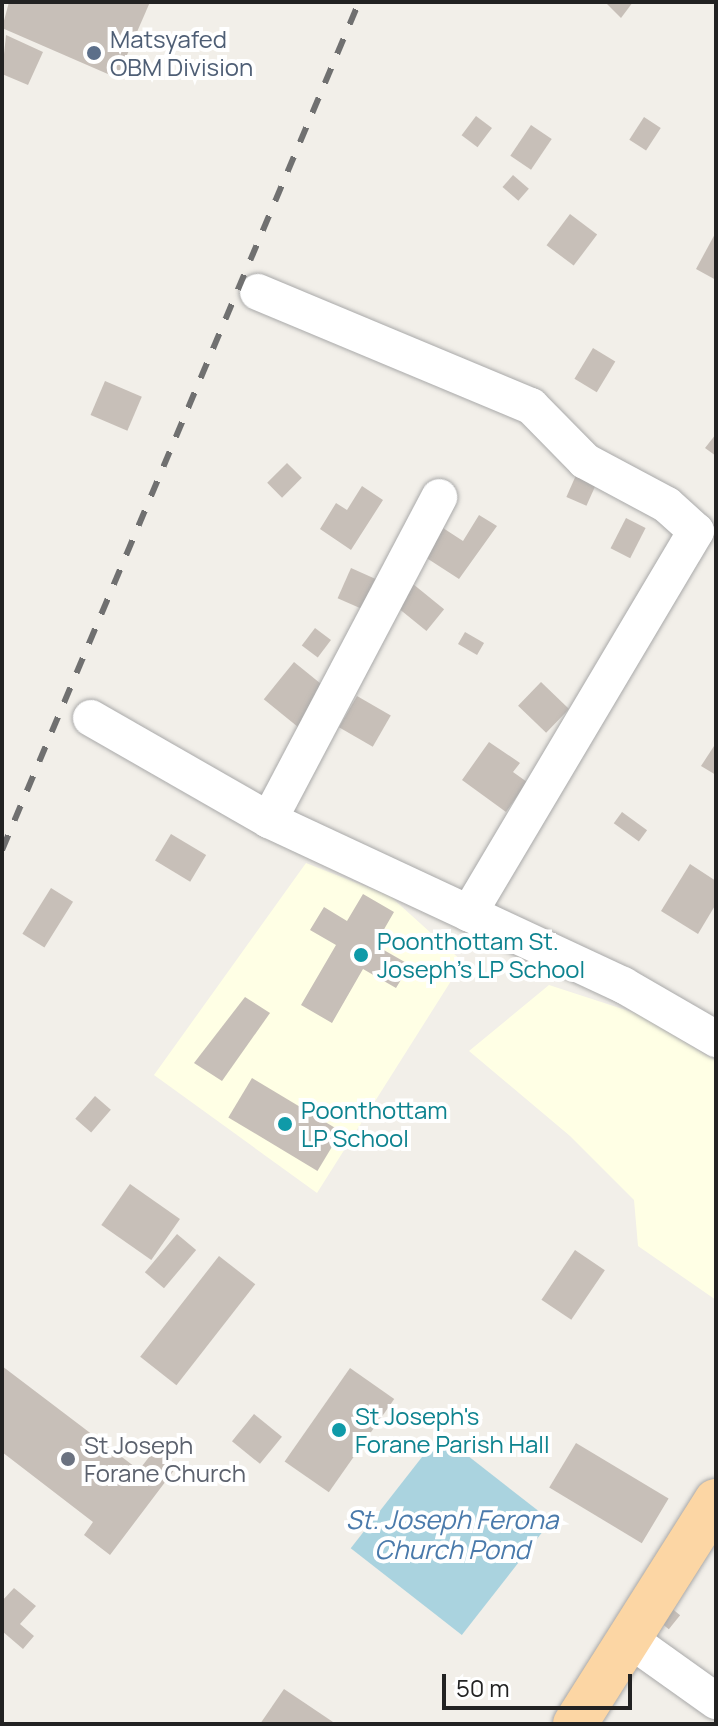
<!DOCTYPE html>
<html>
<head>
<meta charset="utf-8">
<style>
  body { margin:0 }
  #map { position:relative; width:718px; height:1726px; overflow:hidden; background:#f2efe9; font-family:Manrope,sans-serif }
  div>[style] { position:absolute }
  .education>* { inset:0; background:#ffffe5 }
  .water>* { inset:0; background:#aad3df; transform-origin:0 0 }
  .building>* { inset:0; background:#c7bfb8; transform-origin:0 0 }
  .roads { filter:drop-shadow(0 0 2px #a9a9a9) drop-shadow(0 0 2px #a9a9a9) }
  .minor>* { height:36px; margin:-18px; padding:0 18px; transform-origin:18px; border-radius:18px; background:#fff }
  .major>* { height:44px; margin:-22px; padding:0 22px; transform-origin:22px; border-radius:22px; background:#fcd6a4 }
  .rail>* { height:6px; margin-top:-3px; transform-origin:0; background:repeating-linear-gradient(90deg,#707070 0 16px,transparent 0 32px) }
  .dots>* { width:22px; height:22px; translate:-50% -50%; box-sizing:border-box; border:4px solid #fff; border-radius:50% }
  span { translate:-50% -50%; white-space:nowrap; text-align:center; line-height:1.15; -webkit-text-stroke:8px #fff; paint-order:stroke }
  .service-label { font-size:24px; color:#4e5e75 }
  .left { translate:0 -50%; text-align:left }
  .culture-label { font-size:24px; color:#0d838f }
  .worship-label { font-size:24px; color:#5b616d }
  .water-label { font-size:26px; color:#4a7aab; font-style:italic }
  .frame { position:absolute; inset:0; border:4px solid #222; pointer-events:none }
  .scale { position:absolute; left:442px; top:1674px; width:190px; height:36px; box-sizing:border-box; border:4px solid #222; border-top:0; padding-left:10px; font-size:24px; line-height:28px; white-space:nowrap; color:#222; -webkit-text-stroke:6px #fff; paint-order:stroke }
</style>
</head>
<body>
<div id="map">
  <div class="education">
    <i style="clip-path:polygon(306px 863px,390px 896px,463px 962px,317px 1193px,154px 1075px)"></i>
    <i style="clip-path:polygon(549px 985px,638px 1014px,716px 1061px,716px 1300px,638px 1246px,634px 1200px,570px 1136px,469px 1051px)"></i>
  </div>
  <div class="water">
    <i style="left:440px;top:1434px;width:141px;height:145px;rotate:38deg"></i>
  </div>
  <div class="building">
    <i style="clip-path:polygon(9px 2px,150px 2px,117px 78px,2px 28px)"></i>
    <i style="clip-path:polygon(605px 2px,633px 2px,621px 18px)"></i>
    <i style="clip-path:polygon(6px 35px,43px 52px,28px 85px,2px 74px)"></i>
    <i style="left:476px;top:116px;width:20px;height:24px;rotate:37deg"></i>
    <i style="left:644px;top:117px;width:20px;height:27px;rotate:33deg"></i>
    <i style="left:531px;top:125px;width:25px;height:37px;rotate:34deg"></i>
    <i style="left:513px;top:175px;width:21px;height:16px;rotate:41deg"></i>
    <i style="left:570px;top:214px;width:34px;height:39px;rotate:37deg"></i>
    <i style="clip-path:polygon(716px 232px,716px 280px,696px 269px)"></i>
    <i style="left:593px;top:348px;width:26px;height:36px;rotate:31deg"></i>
    <i style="left:105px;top:381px;width:40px;height:37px;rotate:23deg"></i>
    <i style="clip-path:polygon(716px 434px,716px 456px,705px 448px)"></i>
    <i style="left:287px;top:463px;width:21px;height:28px;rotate:45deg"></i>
    <i style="left:581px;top:464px;width:22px;height:36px;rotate:24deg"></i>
    <i style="clip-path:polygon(362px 486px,383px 500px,351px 550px,320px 529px,336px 503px,347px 510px)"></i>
    <i style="clip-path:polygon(479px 515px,497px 526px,459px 579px,425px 557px,443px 528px,463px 541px)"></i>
    <i style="left:626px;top:518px;width:22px;height:34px;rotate:27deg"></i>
    <i style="left:351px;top:568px;width:30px;height:33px;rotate:24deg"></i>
    <i style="left:413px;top:584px;width:40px;height:28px;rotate:39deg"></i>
    <i style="left:315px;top:628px;width:20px;height:22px;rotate:37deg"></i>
    <i style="left:465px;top:632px;width:22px;height:14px;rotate:30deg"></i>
    <i style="left:294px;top:662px;width:44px;height:48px;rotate:39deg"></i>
    <i style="left:541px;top:682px;width:39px;height:33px;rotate:44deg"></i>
    <i style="left:357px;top:696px;width:39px;height:36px;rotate:30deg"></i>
    <i style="clip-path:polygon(489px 742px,520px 763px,513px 772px,527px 782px,506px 812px,462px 780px)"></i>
    <i style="clip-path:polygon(716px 743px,716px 775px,701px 766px)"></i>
    <i style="left:622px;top:812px;width:31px;height:14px;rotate:36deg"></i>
    <i style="left:171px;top:834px;width:41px;height:31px;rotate:31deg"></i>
    <i style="clip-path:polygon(690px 864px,716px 881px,716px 904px,698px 934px,661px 911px)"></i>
    <i style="left:51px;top:888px;width:26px;height:54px;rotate:32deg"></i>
    <i style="clip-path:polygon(363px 894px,394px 912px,375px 945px,410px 965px,396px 988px,363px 969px,332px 1023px,301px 1005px,336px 945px,310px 930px,324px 907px,347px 921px)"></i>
    <i style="clip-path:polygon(245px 997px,270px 1013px,222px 1081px,194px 1063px)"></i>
    <i style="left:252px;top:1078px;width:104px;height:46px;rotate:31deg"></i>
    <i style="left:95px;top:1096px;width:21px;height:30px;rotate:41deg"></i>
    <i style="left:130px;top:1184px;width:61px;height:50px;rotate:35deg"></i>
    <i style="left:177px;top:1234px;width:25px;height:50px;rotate:40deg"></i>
    <i style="left:575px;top:1250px;width:36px;height:60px;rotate:34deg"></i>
    <i style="left:219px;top:1256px;width:46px;height:128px;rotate:38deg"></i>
    <i style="clip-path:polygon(2px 1366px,139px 1470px,156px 1448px,178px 1465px,110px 1555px,84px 1535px,93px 1522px,2px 1452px)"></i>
    <i style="left:350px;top:1368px;width:54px;height:114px;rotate:35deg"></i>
    <i style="left:254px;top:1414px;width:36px;height:35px;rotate:39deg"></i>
    <i style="left:576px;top:1443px;width:108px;height:52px;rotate:31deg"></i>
    <i style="clip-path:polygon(14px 1588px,36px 1606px,20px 1624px,34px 1636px,23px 1649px,2px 1631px,2px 1601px)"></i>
    <i style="left:670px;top:1607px;width:13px;height:18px;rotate:39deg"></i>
    <i style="clip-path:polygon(284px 1689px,336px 1724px,260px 1724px)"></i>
  </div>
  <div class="roads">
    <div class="minor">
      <i style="left:258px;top:292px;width:296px;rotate:22.7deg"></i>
      <i style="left:531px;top:406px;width:77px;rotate:45.5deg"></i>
      <i style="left:585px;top:461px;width:93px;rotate:28.2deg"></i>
      <i style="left:667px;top:505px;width:39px;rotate:42deg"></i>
      <i style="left:696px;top:531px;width:445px;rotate:120.7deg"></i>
      <i style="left:91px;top:718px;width:205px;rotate:29.8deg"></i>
      <i style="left:269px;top:820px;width:391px;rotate:25deg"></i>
      <i style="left:623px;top:985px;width:108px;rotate:30.1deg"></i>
      <i style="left:269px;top:820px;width:365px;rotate:-62.2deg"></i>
      <i style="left:629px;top:1639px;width:107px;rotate:35.5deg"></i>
    </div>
    <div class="major">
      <i style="left:575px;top:1724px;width:264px;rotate:-57.7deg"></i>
    </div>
  </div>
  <div class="rail">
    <i style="left:2px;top:850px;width:920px;rotate:-67.17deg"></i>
  </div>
  <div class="dots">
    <i style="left:94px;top:53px;background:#5c6f8a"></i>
    <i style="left:361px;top:955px;background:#0f9aa8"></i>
    <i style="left:285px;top:1124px;background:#0f9aa8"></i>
    <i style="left:339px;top:1430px;background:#0f9aa8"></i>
    <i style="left:68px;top:1459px;background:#6b7280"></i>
  </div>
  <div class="service-label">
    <span class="left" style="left:110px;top:53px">Matsyafed<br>OBM Division</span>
  </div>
  <div class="culture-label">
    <span class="left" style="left:377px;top:955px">Poonthottam St.<br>Joseph's LP School</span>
    <span class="left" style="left:301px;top:1124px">Poonthottam<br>LP School</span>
    <span class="left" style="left:355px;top:1430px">St Joseph's<br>Forane Parish Hall</span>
  </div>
  <div class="worship-label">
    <span class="left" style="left:84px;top:1459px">St Joseph<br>Forane Church</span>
  </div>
  <div class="water-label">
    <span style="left:452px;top:1535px">St. Joseph Ferona<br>Church Pond</span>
  </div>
  <div class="frame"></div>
  <div class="scale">50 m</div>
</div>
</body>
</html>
